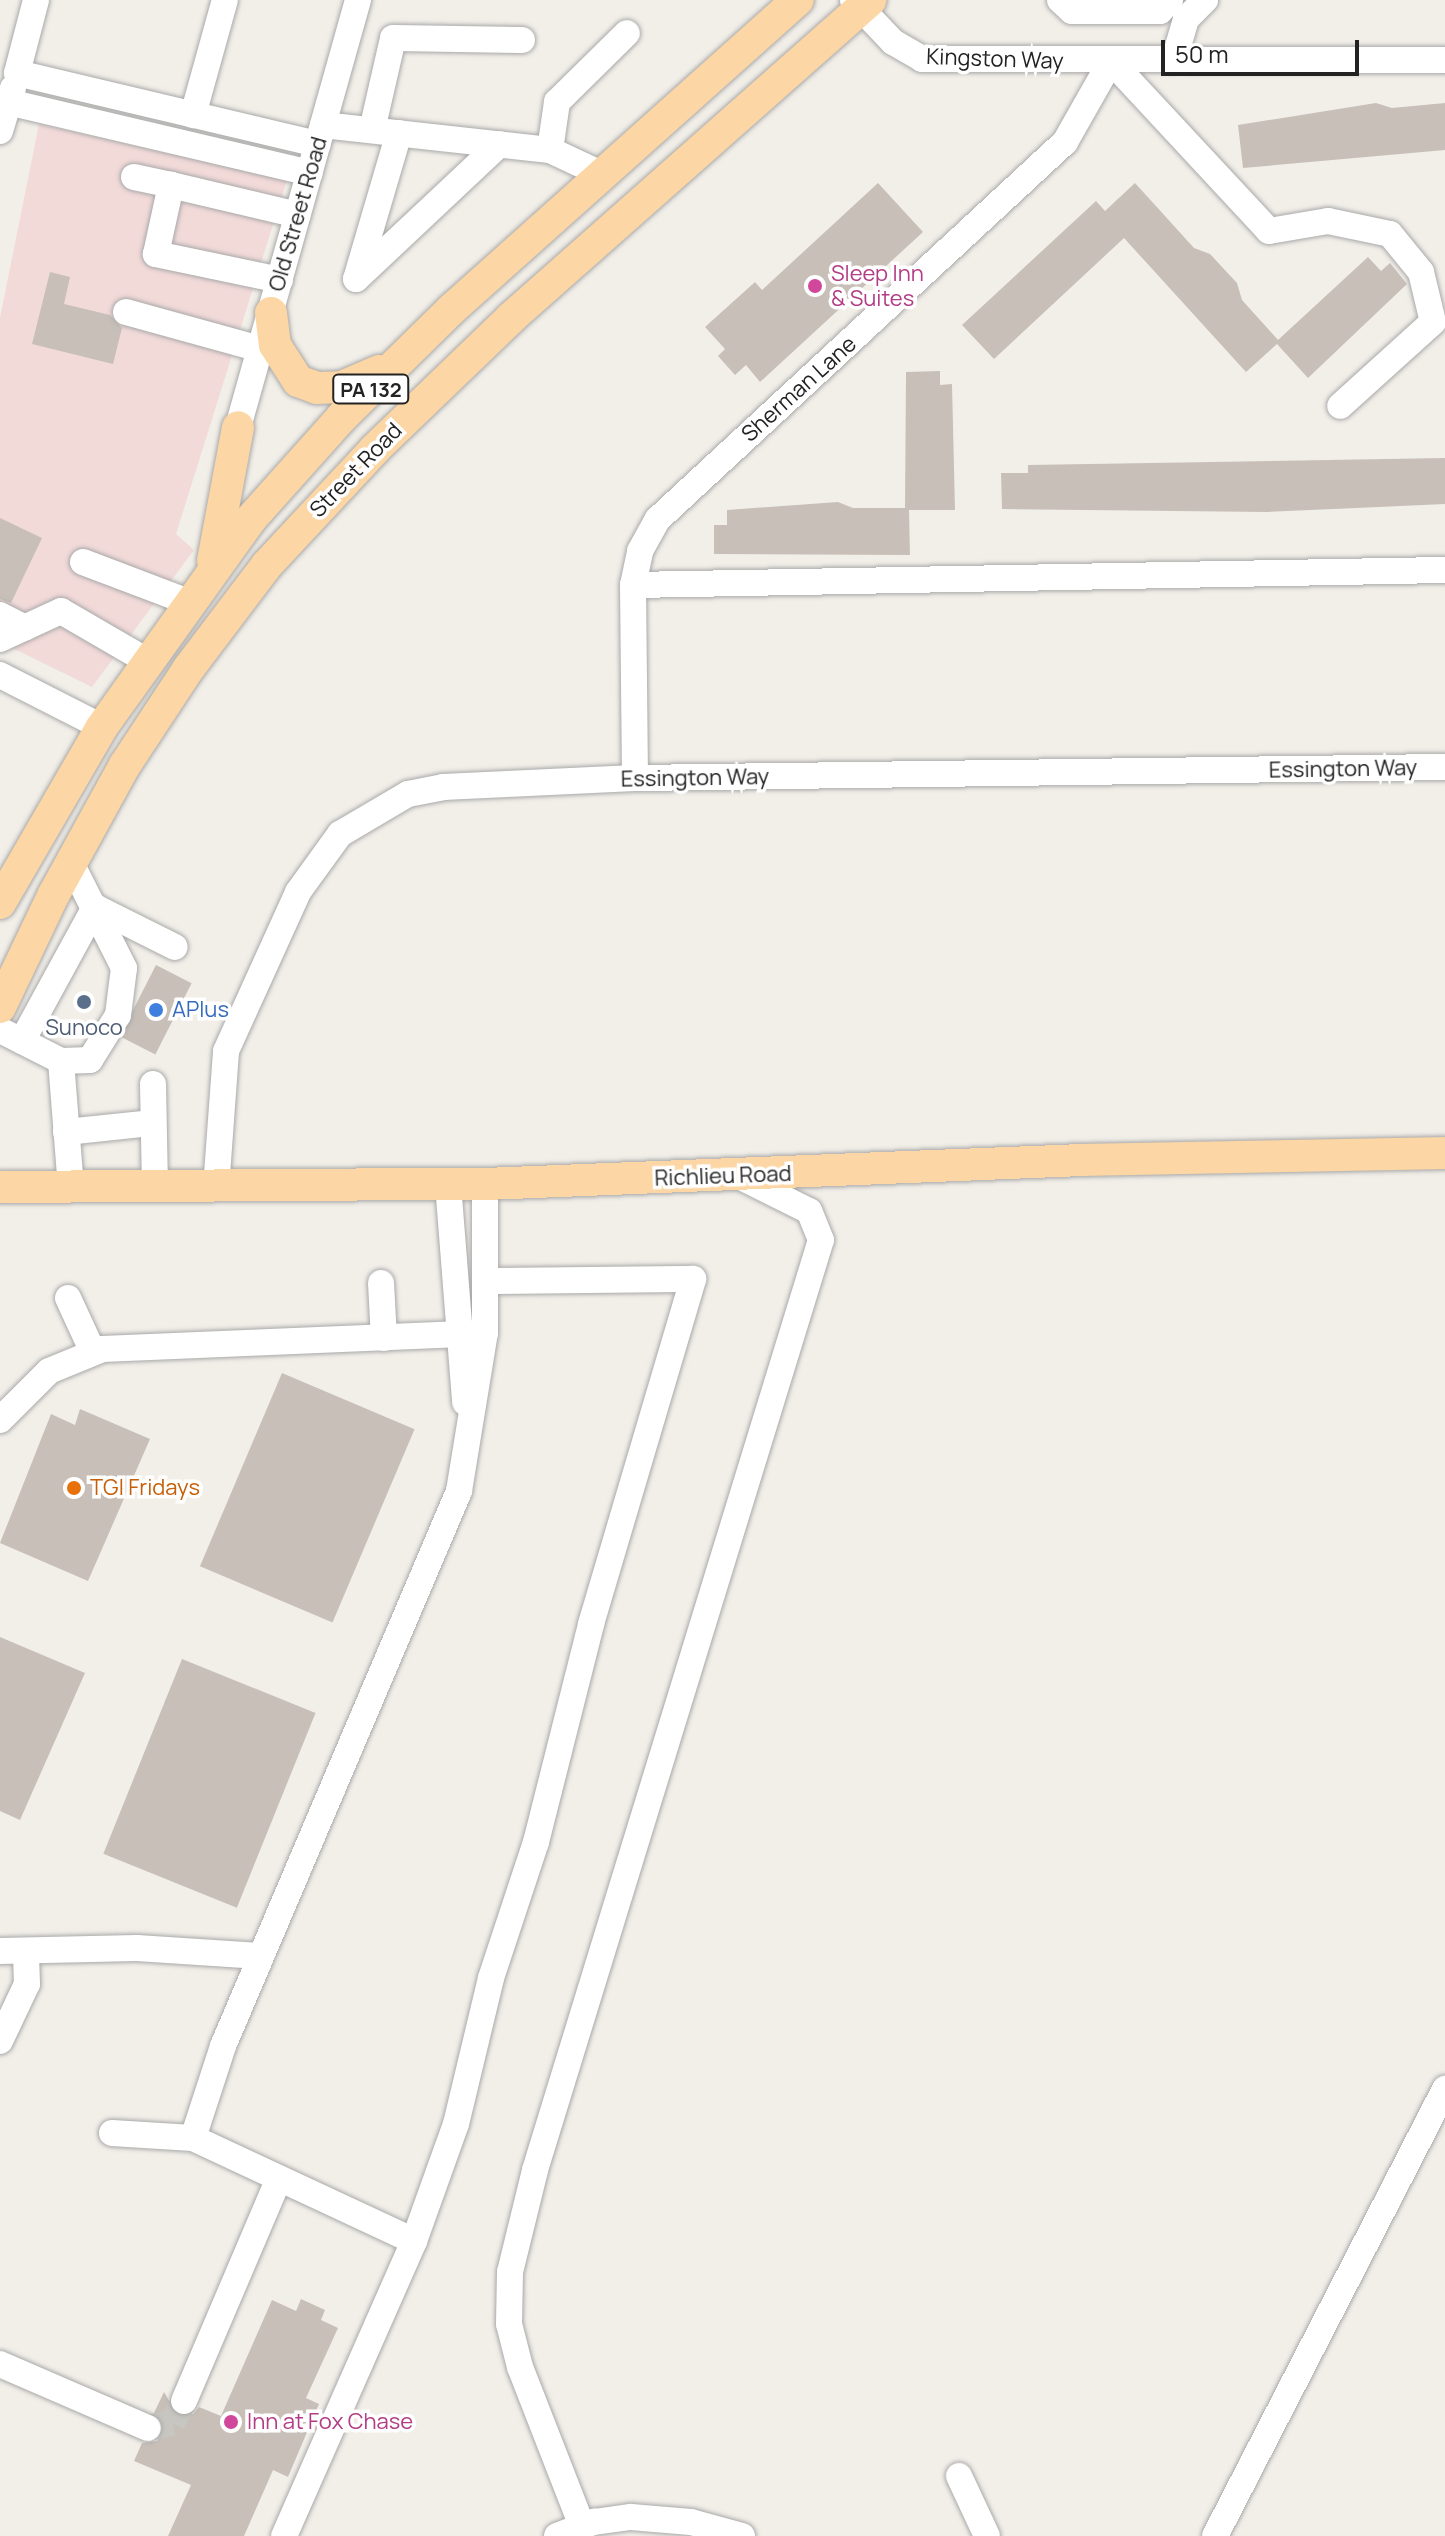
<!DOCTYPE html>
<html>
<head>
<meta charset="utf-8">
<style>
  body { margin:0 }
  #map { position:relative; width:1445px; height:2536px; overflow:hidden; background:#f2efe9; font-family:Manrope,sans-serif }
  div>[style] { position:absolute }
  .commercial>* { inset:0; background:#f2dad9 }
  .building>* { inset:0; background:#c7bfb8; transform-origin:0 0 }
  .minor-tunnel>* { height:26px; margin-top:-13px; transform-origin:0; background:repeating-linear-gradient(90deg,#c8c6c1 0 26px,transparent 0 39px) }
  .roads { filter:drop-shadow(0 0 2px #a9a9a9) drop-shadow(0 0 2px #a9a9a9) }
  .minor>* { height:26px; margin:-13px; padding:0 13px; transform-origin:13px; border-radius:13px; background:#fff }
  .major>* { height:32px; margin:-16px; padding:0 16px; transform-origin:16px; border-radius:16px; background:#fcd6a4 }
  .dots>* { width:22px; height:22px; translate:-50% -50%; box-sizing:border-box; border:4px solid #fff; border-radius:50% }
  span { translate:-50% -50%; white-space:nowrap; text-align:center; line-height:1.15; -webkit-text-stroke:7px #fff; paint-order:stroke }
  .shield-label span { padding:2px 6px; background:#fff; border:2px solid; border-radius:6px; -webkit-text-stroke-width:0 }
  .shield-label { font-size:20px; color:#222; font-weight:700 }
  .street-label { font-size:22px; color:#222 }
  .hotel-label { font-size:22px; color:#b23c85 }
  .left { translate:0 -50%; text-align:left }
  .shop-label { font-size:22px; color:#366cbe }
  .service-label { font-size:22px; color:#4e5e75 }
  .food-label { font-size:22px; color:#c56008 }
  .scale { position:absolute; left:1161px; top:40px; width:198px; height:36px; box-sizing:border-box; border:4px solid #222; border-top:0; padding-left:10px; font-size:24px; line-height:28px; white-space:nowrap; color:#222; -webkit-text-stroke:6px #fff; paint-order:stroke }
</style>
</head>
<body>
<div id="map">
  <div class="commercial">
    <i style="clip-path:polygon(39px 124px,287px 180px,176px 534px,194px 550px,92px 687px,0 642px,0 318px)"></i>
  </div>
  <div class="building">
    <i style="clip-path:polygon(1376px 103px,1392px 108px,1445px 103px,1445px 150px,1243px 168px,1238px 125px)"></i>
    <i style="clip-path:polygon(878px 183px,923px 232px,760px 382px,746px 365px,735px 375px,718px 356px,725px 349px,705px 327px,755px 282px,762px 290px)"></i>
    <i style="clip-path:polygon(1135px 183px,1194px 248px,1210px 254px,1237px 283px,1242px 300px,1278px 340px,1368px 257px,1381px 271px,1390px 263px,1407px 284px,1308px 378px,1277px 344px,1246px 372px,1124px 238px,994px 359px,962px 325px,1096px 201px,1105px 211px)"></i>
    <i style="clip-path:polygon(50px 272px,70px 277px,64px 304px,110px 315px,122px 328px,113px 364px,32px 344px)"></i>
    <i style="clip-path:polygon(940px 371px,940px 385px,952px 384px,955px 510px,909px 510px,910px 555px,714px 554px,714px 525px,727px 525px,727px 510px,838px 502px,853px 508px,905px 508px,906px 372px)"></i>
    <i style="clip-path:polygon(1445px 458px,1445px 504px,1267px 512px,1002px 509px,1001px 473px,1028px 473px,1028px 465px)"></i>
    <i style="clip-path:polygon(0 518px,42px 538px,11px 603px,0 599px)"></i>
    <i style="left:156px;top:965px;width:40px;height:80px;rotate:27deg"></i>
    <i style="left:282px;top:1373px;width:144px;height:210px;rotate:23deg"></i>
    <i style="clip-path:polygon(80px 1409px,150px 1439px,88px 1581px,0 1543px,51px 1414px,75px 1425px)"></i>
    <i style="clip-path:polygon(0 1637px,85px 1673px,20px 1820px,0 1811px)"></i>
    <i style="left:182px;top:1659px;width:144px;height:210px;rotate:22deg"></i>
    <i style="clip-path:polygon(301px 2299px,325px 2310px,321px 2320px,338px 2328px,306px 2398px,319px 2404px,288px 2477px,273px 2470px,244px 2536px,168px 2536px,191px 2485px,134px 2461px,142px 2443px,157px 2441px,163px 2434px,161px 2419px,154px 2413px,164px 2392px,178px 2416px,193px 2414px,199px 2407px,221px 2416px,272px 2300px,296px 2311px)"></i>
  </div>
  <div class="minor-tunnel">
    <i style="left:148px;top:2428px;width:25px;rotate:-12deg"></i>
    <i style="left:172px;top:2423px;width:25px;rotate:-61deg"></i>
  </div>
  <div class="roads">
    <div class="minor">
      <i style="left:36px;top:0;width:75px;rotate:104.6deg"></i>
      <i style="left:17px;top:73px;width:309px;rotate:13.3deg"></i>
      <i style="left:853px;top:0;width:58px;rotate:46.4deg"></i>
      <i style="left:893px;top:42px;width:34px;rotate:30deg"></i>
      <i style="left:922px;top:59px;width:523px;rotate:0.11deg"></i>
      <i style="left:1060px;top:0;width:16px;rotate:43deg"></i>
      <i style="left:1072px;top:11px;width:88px"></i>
      <i style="left:1160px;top:11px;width:15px;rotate:-48deg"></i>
      <i style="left:1174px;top:60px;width:43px;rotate:-73.7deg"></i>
      <i style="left:1186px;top:19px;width:27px;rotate:-45deg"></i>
      <i style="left:1111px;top:61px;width:232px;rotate:47.1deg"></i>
      <i style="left:1269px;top:231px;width:60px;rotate:-9.6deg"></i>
      <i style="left:1328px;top:221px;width:63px;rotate:11.8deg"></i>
      <i style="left:1390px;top:234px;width:49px;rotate:50.8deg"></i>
      <i style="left:1421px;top:272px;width:51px;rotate:76.5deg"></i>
      <i style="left:1433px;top:322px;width:125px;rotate:137.9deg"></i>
      <i style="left:8px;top:102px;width:310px;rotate:13.2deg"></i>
      <i style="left:193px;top:115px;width:119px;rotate:-74.5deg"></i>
      <i style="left:323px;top:125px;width:228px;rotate:6.3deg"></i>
      <i style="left:550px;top:150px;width:56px;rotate:25.2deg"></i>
      <i style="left:372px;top:130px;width:94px;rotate:-77.1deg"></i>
      <i style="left:393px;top:38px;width:129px;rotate:0.9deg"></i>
      <i style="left:0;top:131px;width:45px;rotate:-73.2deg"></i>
      <i style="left:399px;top:133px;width:152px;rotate:106.4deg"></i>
      <i style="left:356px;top:279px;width:197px;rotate:-43.2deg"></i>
      <i style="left:550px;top:150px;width:49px;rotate:-81.7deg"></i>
      <i style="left:557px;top:102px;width:98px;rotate:-44.6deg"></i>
      <i style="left:134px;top:177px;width:38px;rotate:12deg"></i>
      <i style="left:280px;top:280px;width:127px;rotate:-168.2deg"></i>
      <i style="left:156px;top:254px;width:71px;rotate:-77.7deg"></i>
      <i style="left:171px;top:185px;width:130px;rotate:13.3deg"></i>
      <i style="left:126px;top:312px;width:139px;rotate:15.4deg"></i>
      <i style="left:238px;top:427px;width:444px;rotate:-74.3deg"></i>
      <i style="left:83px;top:562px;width:116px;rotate:20.8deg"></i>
      <i style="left:633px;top:585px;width:812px;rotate:-1.06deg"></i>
      <i style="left:0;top:615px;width:28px;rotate:27deg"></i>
      <i style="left:0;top:639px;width:67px;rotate:-24.7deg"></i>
      <i style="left:61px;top:611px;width:102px;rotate:30.1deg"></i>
      <i style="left:0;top:675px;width:114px;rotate:27deg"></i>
      <i style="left:635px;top:778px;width:193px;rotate:-90.6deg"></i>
      <i style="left:633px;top:585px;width:35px;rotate:-78deg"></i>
      <i style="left:640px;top:551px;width:37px;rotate:-61deg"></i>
      <i style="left:658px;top:519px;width:555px;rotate:-42.81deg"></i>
      <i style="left:1065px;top:142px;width:93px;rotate:-60.4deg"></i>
      <i style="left:0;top:1030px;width:68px;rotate:26.9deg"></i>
      <i style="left:61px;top:1061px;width:127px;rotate:85.5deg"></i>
      <i style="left:22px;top:1041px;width:153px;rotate:-61.4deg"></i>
      <i style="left:95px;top:907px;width:89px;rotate:26.6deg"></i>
      <i style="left:61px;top:1061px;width:29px;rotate:-2deg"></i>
      <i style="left:90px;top:1060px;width:53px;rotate:-58.1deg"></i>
      <i style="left:118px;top:1015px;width:47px;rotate:-82.7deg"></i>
      <i style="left:124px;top:968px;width:118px;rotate:-116.8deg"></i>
      <i style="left:153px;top:1084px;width:105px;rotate:88.9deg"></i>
      <i style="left:66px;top:1132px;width:85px;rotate:-6deg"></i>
      <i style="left:448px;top:1184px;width:219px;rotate:85.5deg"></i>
      <i style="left:216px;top:1188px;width:137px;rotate:-85.8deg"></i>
      <i style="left:226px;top:1051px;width:175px;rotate:-65.6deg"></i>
      <i style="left:298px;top:892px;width:72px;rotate:-54.1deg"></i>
      <i style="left:340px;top:834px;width:79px;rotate:-30.5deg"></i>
      <i style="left:408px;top:794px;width:36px;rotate:-11deg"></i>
      <i style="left:443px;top:787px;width:192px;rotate:-2.7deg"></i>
      <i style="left:635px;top:778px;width:810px;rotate:-0.78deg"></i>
      <i style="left:381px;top:1283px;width:55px;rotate:86.9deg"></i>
      <i style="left:68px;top:1298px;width:60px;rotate:65.2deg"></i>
      <i style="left:0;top:1420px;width:69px;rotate:-45deg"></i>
      <i style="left:49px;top:1371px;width:58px;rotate:-22.2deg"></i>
      <i style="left:103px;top:1349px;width:382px;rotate:-2.4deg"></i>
      <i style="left:0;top:1951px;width:137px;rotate:-1.3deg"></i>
      <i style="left:137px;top:1948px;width:123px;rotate:3.7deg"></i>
      <i style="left:0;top:2041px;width:63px;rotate:-64.7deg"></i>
      <i style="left:27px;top:1984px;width:33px;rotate:-92deg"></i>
      <i style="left:112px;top:2133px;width:81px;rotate:3.5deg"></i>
      <i style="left:193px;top:2138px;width:244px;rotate:25deg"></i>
      <i style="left:193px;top:2138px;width:97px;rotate:-71.9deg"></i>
      <i style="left:223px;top:2046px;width:603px;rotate:-66.96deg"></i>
      <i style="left:459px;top:1491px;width:160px;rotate:-80.7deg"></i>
      <i style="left:485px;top:1333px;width:149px;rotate:-90deg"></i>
      <i style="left:0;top:2364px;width:161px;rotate:23.4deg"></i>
      <i style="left:184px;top:2401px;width:242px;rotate:-66.9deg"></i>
      <i style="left:959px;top:2476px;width:66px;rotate:65deg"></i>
      <i style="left:582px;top:2526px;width:171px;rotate:-111.3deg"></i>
      <i style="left:520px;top:2367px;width:44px;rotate:-104.3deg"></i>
      <i style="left:509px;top:2324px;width:52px;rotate:-88.9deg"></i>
      <i style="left:510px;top:2272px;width:105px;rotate:-76.2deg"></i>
      <i style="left:535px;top:2170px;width:973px;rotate:-72.91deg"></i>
      <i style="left:821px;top:1240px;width:31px;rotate:-112deg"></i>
      <i style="left:809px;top:1211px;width:78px;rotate:-153.4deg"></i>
      <i style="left:284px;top:2536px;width:322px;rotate:-66.2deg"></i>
      <i style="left:414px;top:2241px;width:124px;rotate:-70.3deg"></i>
      <i style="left:456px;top:2124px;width:150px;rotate:-76.5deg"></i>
      <i style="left:491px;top:1978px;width:143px;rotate:-71.7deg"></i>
      <i style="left:536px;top:1842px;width:225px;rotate:-75.8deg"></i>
      <i style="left:591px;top:1624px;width:360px;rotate:-73.5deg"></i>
      <i style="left:693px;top:1279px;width:208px;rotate:179.4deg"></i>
      <i style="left:557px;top:2536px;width:40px;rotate:-21deg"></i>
      <i style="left:594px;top:2522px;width:37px;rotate:-8deg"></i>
      <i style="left:631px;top:2517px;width:60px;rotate:4.8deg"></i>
      <i style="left:691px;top:2522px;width:53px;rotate:15.4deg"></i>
      <i style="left:1215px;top:2536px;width:503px;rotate:-62.77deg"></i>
    </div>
    <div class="major">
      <i style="left:271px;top:313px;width:32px;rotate:83deg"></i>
      <i style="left:275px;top:345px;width:43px;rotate:57.4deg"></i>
      <i style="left:298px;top:381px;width:20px;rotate:20deg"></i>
      <i style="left:317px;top:388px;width:25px;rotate:-2deg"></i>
      <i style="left:342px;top:387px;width:40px;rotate:-23.4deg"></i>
      <i style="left:213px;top:561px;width:136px;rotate:-79.4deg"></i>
      <i style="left:0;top:903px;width:203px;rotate:-59.9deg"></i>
      <i style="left:102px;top:727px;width:254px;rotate:-54.4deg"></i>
      <i style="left:250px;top:520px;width:138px;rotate:-48.2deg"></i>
      <i style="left:342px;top:417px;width:154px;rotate:-44.5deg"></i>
      <i style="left:452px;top:309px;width:464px;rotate:-41.8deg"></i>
      <i style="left:0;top:1007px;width:125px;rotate:-64.5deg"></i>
      <i style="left:54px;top:894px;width:147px;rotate:-61.2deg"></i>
      <i style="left:125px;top:765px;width:116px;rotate:-56.6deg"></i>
      <i style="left:189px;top:668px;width:129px;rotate:-52.9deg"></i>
      <i style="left:267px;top:565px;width:158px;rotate:-47deg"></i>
      <i style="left:375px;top:449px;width:189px;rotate:-43.9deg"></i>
      <i style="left:511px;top:318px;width:480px;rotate:-41.5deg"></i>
      <i style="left:0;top:1187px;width:485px;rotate:-0.4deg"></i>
      <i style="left:485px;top:1184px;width:598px;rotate:-2.3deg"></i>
      <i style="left:1083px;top:1160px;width:362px;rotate:-1.1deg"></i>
    </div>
  </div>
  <div class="dots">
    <i style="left:815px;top:286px;background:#d1479c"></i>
    <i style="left:84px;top:1002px;background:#5c6f8a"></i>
    <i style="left:156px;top:1010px;background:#3f7fe0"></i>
    <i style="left:74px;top:1488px;background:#e8710a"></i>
    <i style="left:231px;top:2422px;background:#d1479c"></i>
  </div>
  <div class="shield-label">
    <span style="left:371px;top:389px">PA 132</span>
  </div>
  <div class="street-label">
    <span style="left:995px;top:59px;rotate:2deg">Kingston Way</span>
    <span style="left:298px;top:214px;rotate:-74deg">Old Street Road</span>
    <span style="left:799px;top:389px;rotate:-42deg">Sherman Lane</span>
    <span style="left:356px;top:470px;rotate:-46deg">Street Road</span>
    <span style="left:1343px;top:769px;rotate:-1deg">Essington Way</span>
    <span style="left:695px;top:778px;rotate:-1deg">Essington Way</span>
    <span style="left:723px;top:1176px;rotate:-2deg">Richlieu Road</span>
  </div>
  <div class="hotel-label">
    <span class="left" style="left:831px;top:286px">Sleep Inn<br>&amp; Suites</span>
    <span class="left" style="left:247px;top:2422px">Inn at Fox Chase</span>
  </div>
  <div class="shop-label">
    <span class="left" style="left:172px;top:1010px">APlus</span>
  </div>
  <div class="service-label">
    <span style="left:84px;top:1028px">Sunoco</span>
  </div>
  <div class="food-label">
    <span class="left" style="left:90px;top:1488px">TGI Fridays</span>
  </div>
  <div class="scale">50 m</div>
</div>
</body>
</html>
